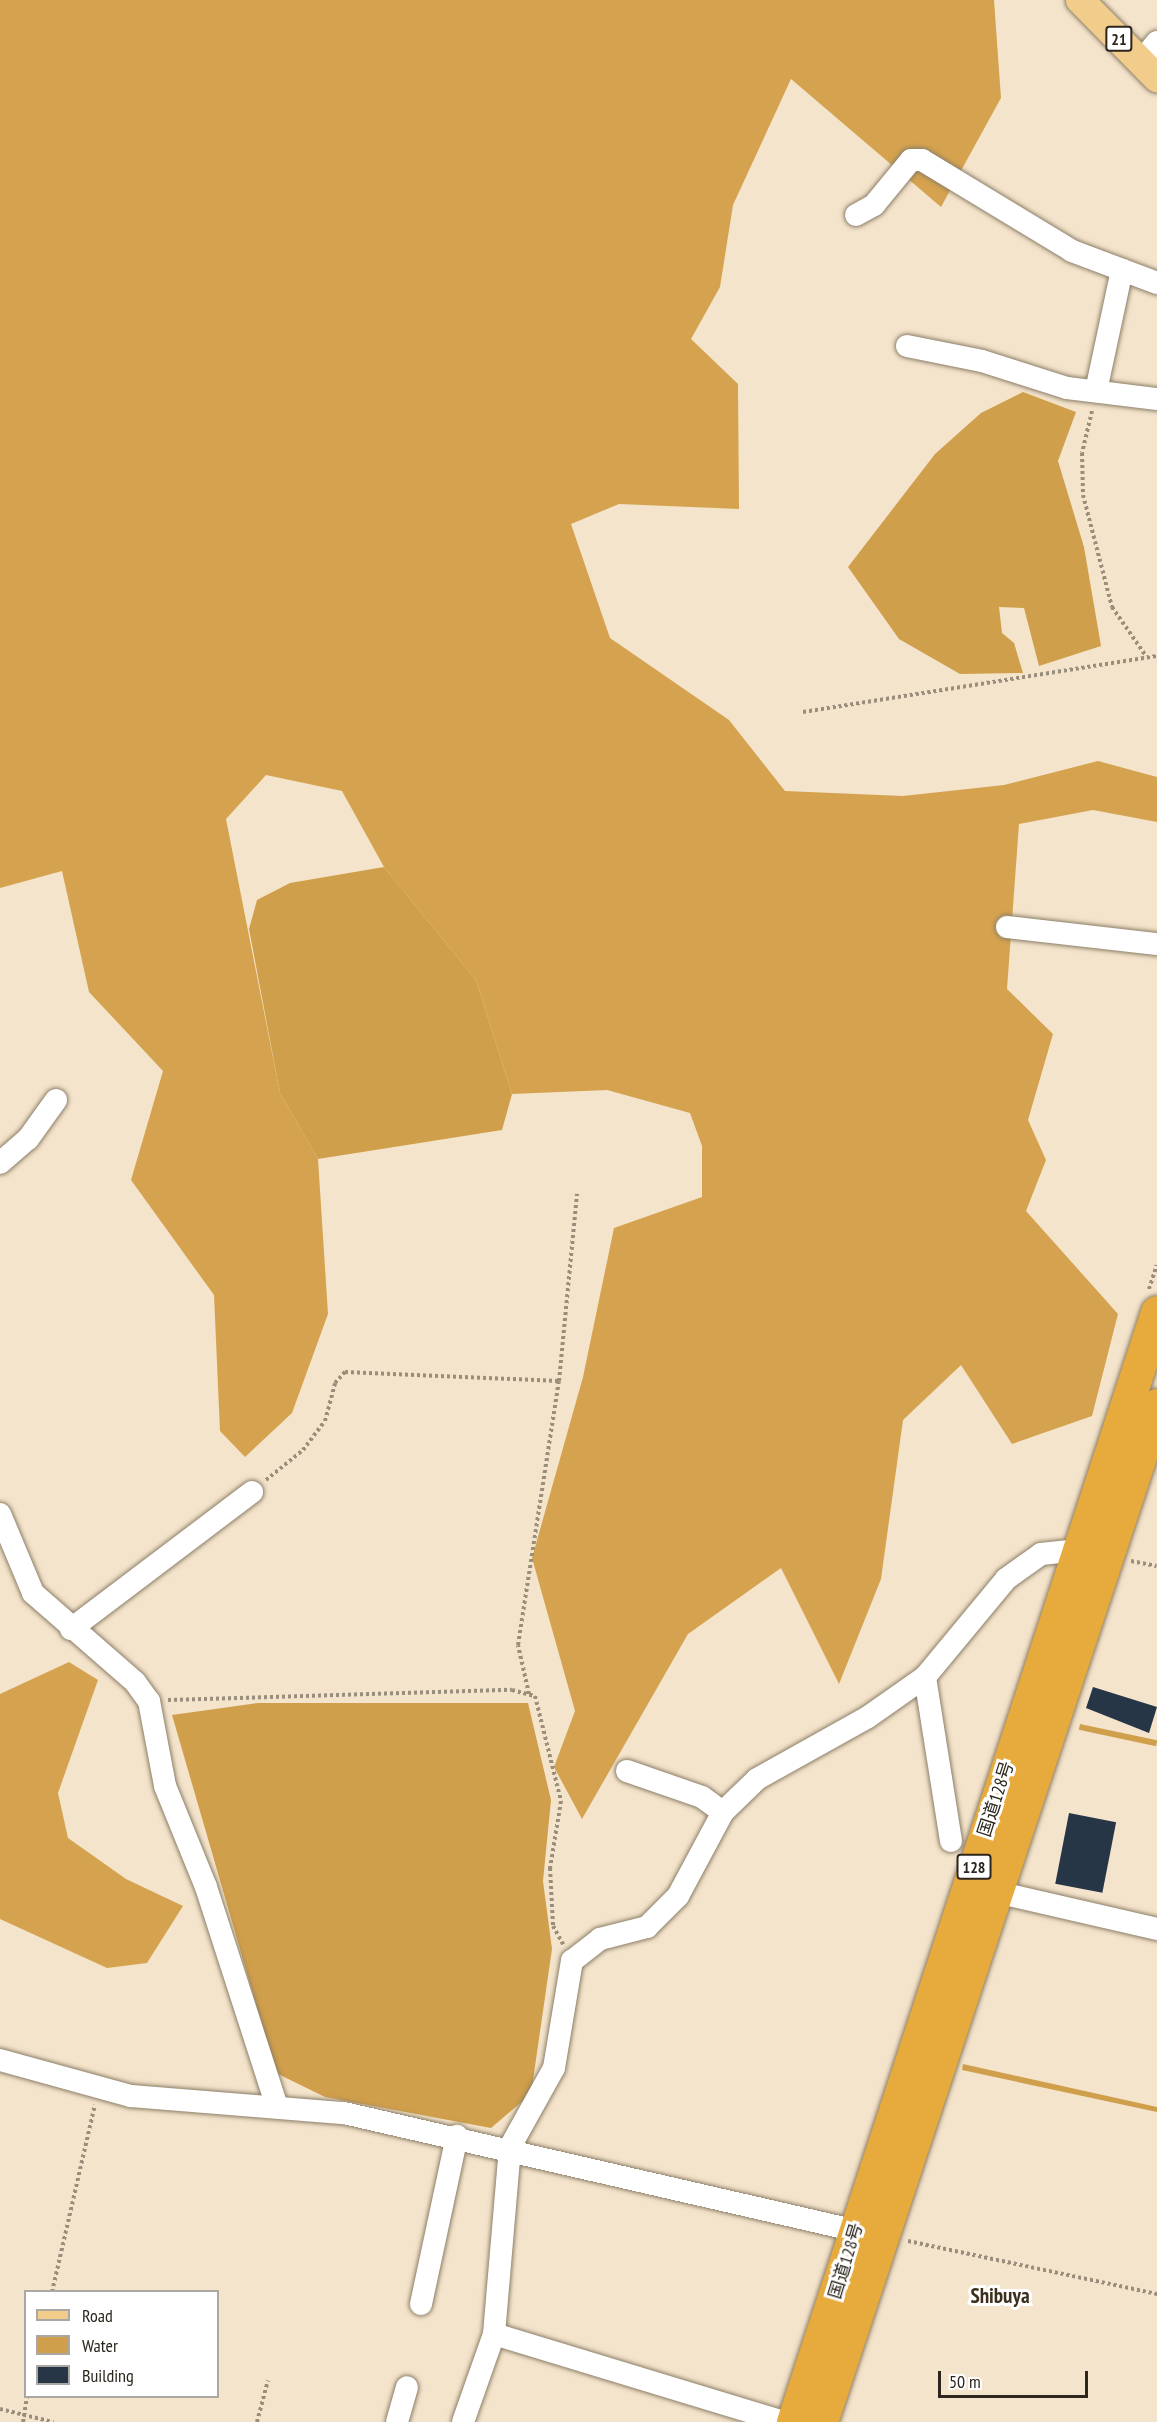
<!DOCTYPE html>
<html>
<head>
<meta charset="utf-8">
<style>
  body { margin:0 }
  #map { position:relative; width:1157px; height:2422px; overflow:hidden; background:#f4e4cb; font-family:"PT Sans Narrow","Noto Sans JP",sans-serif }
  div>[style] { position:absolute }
  .forest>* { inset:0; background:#d5a34f }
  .water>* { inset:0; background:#d09f4b; transform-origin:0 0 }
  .building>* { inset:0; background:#263647; transform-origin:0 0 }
  .path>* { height:4px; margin-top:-2px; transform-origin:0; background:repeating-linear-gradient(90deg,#998d7b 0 3px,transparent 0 6px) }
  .roads { filter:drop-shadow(0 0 2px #8c7e68) drop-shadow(0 0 2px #8c7e68) }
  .minor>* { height:22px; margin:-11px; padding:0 11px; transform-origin:11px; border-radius:11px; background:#fff }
  .major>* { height:28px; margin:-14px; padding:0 14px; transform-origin:14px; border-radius:14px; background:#f1cc8a }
  .highway>* { height:33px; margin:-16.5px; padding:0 16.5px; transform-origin:16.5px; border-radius:16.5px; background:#e7aa3c }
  span { translate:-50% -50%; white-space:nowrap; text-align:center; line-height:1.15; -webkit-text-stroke:6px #fff; paint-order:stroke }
  .shield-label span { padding:2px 4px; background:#fff; border:2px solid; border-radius:4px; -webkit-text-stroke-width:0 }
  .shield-label { font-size:16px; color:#2c261c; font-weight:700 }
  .street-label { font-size:18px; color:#2c261c }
  .quarter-label { font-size:21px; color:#3c2f1b; font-weight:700 }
  .legend { position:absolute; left:24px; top:2290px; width:195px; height:108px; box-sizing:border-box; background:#fff; border:2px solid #aba8a4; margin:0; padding:8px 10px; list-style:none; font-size:18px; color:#2c261c }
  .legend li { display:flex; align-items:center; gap:12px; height:30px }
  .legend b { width:30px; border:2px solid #aba8a4 }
  .scale { position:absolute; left:938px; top:2371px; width:150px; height:27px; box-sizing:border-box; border:3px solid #2c261c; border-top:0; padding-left:8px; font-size:18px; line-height:21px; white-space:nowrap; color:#2c261c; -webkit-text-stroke:4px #fff; paint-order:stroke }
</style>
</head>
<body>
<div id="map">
  <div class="forest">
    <i style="clip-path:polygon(0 0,994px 0,1001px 98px,941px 207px,791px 79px,733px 205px,720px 287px,691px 339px,738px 384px,739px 509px,619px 504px,571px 524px,610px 638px,729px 720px,785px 791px,903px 796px,1004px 785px,1098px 761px,1157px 777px,1157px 822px,1093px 810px,1019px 824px,1007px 989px,1053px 1034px,1028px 1120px,1046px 1160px,1026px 1211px,1118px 1314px,1092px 1416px,1012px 1444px,961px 1365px,903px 1420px,881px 1579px,839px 1684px,781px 1568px,688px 1634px,582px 1819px,554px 1767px,575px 1711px,532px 1558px,583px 1377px,614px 1228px,702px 1197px,702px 1146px,690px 1113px,607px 1090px,512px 1094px,476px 980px,384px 867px,342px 791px,266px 775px,226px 819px,280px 1093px,318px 1159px,328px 1314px,292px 1413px,245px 1457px,220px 1431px,214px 1295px,131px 1180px,163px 1071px,89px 992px,62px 871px,0 888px)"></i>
    <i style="clip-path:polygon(69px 1662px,98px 1680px,58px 1793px,68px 1838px,126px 1879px,183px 1906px,147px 1963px,107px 1968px,0 1919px,0 1694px)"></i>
  </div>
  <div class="water">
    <i style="clip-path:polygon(1023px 392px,1076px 412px,1058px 461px,1084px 547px,1101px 646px,1039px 666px,1024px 608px,999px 607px,1002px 633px,1014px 643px,1023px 673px,960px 674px,899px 639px,848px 567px,935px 454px,981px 413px)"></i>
    <i style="clip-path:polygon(384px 867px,476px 980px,512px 1094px,502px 1130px,318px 1159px,280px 1093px,249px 929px,257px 900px,290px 883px)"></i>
    <i style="clip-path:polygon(258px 1703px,528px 1703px,551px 1800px,543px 1881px,552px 1949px,531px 2094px,491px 2128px,325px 2097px,276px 2073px,172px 1715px)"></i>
    <i style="left:1080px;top:1724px;width:79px;height:6px;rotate:12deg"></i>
    <i style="clip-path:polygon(963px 2064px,1157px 2107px,1157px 2112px,962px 2070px)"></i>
  </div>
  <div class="building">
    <i style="clip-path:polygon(1093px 1687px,1157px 1707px,1149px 1733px,1086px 1708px)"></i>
    <i style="left:1069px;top:1813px;width:48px;height:72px;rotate:11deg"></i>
  </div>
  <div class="path">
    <i style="left:1092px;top:411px;width:43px;rotate:103.4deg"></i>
    <i style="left:1082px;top:453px;width:42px;rotate:88.6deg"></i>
    <i style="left:1083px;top:495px;width:116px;rotate:75.5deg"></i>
    <i style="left:1112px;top:607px;width:60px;rotate:55.2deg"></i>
    <i style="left:803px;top:712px;width:358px;rotate:-9deg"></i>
    <i style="left:1149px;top:1289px;width:25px;rotate:-72deg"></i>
    <i style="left:266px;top:1480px;width:48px;rotate:-39deg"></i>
    <i style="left:303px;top:1450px;width:36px;rotate:-53deg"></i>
    <i style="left:325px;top:1421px;width:39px;rotate:-75deg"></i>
    <i style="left:335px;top:1383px;width:15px;rotate:-48deg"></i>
    <i style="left:345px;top:1372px;width:214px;rotate:2.4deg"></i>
    <i style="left:1131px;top:1561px;width:26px;rotate:11deg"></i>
    <i style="left:529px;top:1694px;width:50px;rotate:-102.7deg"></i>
    <i style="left:518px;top:1645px;width:267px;rotate:-81.2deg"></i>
    <i style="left:559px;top:1381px;width:188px;rotate:-84.5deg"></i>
    <i style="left:168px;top:1700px;width:344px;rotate:-1.7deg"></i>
    <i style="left:512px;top:1690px;width:24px;rotate:15deg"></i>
    <i style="left:535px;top:1696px;width:108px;rotate:76.1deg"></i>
    <i style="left:561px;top:1801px;width:68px;rotate:99.3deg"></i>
    <i style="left:550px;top:1868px;width:58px;rotate:87deg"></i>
    <i style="left:553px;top:1926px;width:21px;rotate:61deg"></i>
    <i style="left:908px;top:2241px;width:255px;rotate:12deg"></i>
    <i style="left:52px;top:2292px;width:192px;rotate:-77.1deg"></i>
    <i style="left:0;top:2409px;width:55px;rotate:13.8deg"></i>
    <i style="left:23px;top:2422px;width:26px;rotate:-81deg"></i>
    <i style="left:257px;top:2422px;width:43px;rotate:-75.3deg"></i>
  </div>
  <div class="roads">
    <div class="minor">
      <i style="left:1141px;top:61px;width:25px;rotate:-50deg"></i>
      <i style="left:856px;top:215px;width:21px;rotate:-29deg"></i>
      <i style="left:874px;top:205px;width:58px;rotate:-50.6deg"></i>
      <i style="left:911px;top:160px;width:11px"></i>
      <i style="left:922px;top:160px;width:175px;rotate:31.2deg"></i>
      <i style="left:1072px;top:251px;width:91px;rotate:20.6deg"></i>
      <i style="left:907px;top:346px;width:76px;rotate:11.3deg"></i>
      <i style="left:982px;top:361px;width:89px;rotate:17.6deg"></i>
      <i style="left:1067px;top:388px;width:91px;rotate:7deg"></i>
      <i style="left:1096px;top:391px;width:124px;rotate:-77.9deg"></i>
      <i style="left:1007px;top:927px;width:151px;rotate:6.5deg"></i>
      <i style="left:0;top:1163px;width:37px;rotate:-41deg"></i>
      <i style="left:28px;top:1139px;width:48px;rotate:-54.3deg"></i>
      <i style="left:0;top:1514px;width:86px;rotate:67.3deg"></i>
      <i style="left:33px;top:1593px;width:135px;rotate:41.1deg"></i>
      <i style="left:135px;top:1682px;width:24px;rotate:54deg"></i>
      <i style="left:149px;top:1701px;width:86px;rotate:79.3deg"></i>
      <i style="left:165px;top:1786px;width:109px;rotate:67.9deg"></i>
      <i style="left:206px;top:1887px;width:228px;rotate:72.1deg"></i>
      <i style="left:71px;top:1629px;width:227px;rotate:-37.1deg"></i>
      <i style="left:925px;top:1677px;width:166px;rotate:81deg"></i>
      <i style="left:627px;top:1771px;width:79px;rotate:19.1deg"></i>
      <i style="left:702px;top:1797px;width:26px;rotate:36deg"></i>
      <i style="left:983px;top:1889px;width:179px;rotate:12.9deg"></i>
      <i style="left:0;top:2060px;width:136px;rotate:15.4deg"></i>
      <i style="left:131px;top:2096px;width:214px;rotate:4.6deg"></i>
      <i style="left:344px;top:2113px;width:540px;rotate:12.95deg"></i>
      <i style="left:421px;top:2304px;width:172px;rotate:-77.9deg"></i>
      <i style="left:494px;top:2334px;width:302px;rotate:16.9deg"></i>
      <i style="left:397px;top:2422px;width:36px;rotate:-74deg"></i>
      <i style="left:463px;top:2422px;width:93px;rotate:-70.6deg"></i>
      <i style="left:494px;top:2334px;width:188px;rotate:-85.1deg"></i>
      <i style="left:510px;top:2147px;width:90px;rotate:-60.9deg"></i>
      <i style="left:554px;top:2068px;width:109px;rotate:-80.5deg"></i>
      <i style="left:572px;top:1961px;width:36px;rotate:-38deg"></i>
      <i style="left:600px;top:1939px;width:49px;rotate:-14.3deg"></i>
      <i style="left:647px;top:1927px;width:44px;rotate:-45deg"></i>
      <i style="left:678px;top:1896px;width:95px;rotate:-61.8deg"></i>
      <i style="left:723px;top:1812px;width:47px;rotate:-44.1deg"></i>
      <i style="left:757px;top:1779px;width:127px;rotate:-29.2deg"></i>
      <i style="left:868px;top:1717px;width:70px;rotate:-35.1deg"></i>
      <i style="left:925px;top:1677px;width:127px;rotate:-50.4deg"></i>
      <i style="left:1006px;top:1579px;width:43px;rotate:-35.5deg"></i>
      <i style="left:1041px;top:1554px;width:38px;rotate:-6deg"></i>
    </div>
    <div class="major">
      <i style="left:1080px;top:0;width:110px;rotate:45.4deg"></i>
    </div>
    <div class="highway">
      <i style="left:793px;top:2422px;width:1168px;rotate:-71.84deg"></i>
      <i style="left:821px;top:2422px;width:1071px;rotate:-71.72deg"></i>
    </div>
  </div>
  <div class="shield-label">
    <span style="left:1119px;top:39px">21</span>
    <span style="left:974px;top:1867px">128</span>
  </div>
  <div class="street-label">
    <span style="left:996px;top:1799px;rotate:-72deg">国道128号</span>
    <span style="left:846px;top:2261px;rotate:-73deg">国道128号</span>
  </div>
  <div class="quarter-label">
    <span style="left:1000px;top:2296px">Shibuya</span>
  </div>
  <ul class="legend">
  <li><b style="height:8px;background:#f1cc8a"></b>Road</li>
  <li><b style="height:16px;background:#d09f4b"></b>Water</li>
  <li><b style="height:16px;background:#263647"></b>Building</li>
  </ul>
  <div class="scale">50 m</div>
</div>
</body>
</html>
